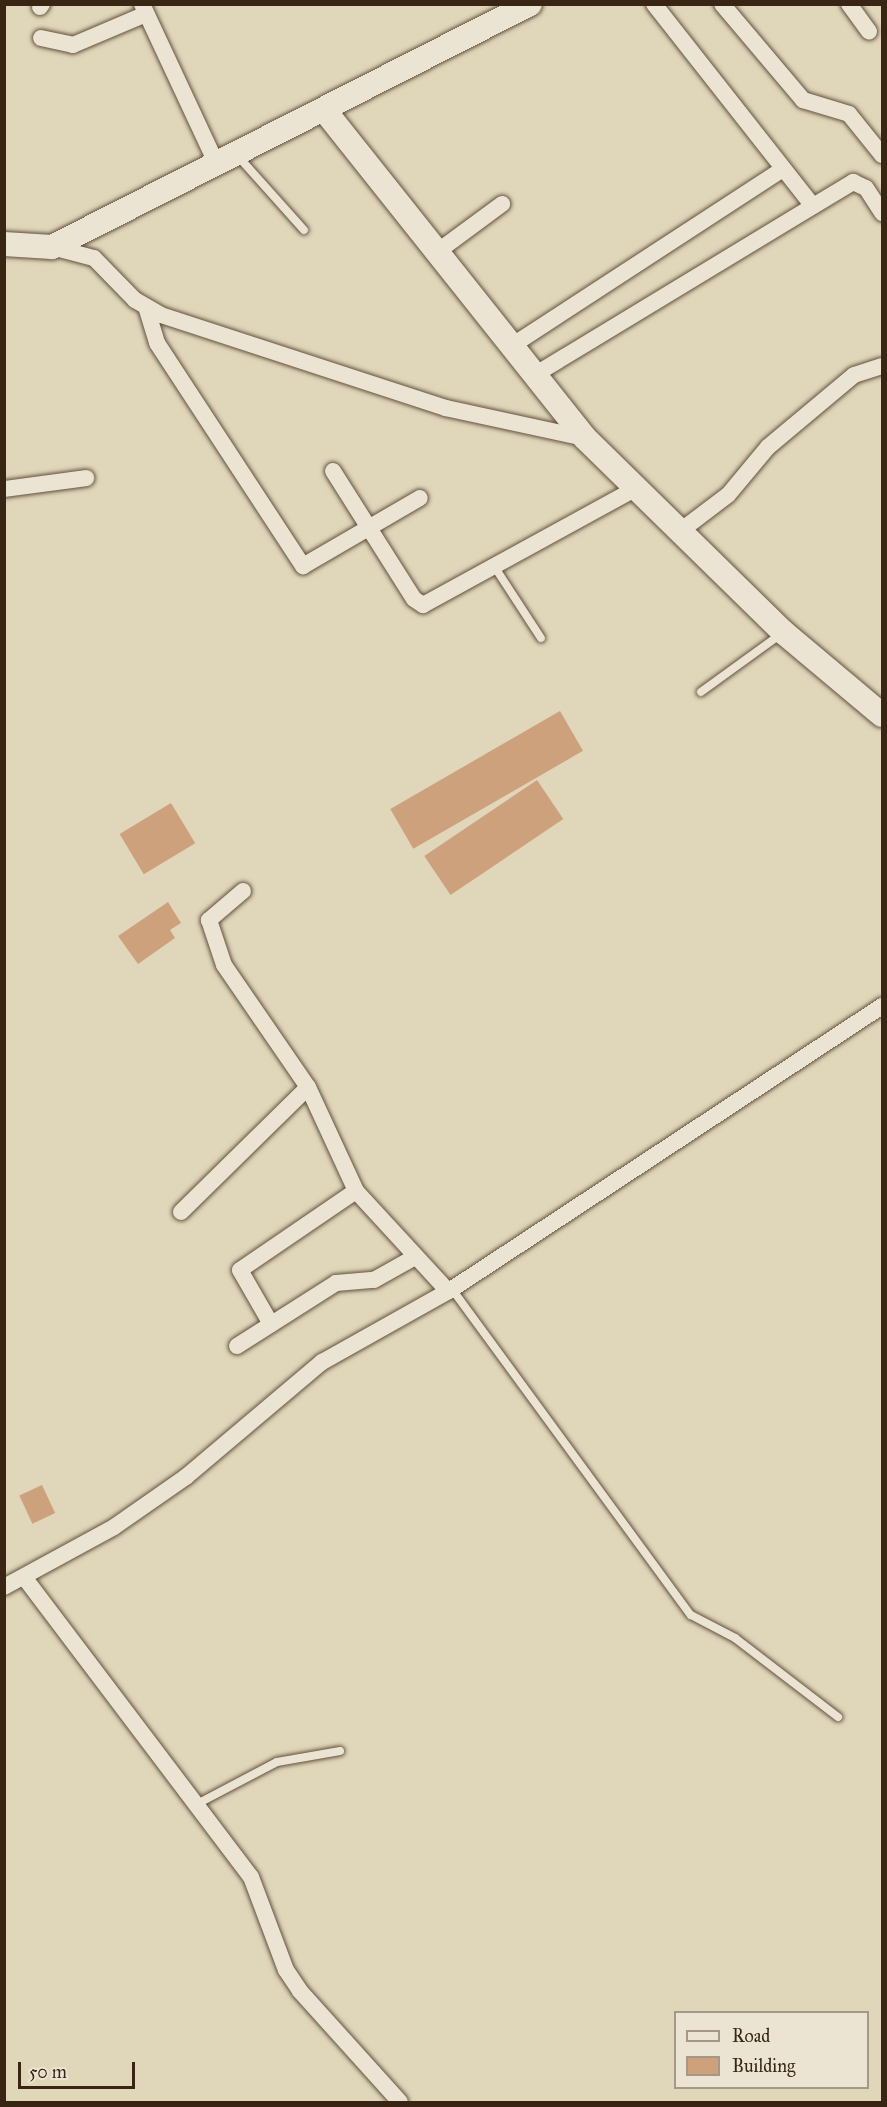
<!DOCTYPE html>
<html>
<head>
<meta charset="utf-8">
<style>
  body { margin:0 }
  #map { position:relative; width:887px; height:2107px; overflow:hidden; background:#e0d6ba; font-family:"IM FELL Great Primer",serif }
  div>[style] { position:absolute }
  .building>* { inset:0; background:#cea17d; transform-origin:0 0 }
  .roads { filter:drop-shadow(0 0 2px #63513d) drop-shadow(0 0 2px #63513d) }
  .lane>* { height:8px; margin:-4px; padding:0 4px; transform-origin:4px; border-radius:4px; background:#ebe4d2 }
  .street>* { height:16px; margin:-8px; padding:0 8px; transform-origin:8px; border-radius:8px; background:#ebe4d2 }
  .secondary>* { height:24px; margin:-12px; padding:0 12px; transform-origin:12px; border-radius:12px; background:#ebe4d2 }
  span { translate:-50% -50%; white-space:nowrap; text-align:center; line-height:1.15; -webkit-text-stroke:6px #ebe4d2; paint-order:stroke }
  .frame { position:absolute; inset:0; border:6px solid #392513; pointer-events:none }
  .legend { position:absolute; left:674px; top:2011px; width:195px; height:78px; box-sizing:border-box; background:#ebe4d2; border:2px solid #a49886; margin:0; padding:8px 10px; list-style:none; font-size:18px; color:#392513 }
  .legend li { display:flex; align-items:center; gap:12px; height:30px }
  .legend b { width:30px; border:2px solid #a49886 }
  .scale { position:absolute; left:18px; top:2062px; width:117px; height:27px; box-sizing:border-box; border:3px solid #392513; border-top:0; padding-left:8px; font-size:18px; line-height:21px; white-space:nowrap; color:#392513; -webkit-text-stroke:4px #ebe4d2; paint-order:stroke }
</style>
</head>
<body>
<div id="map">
  <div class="building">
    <i style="left:560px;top:711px;width:46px;height:196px;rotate:60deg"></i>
    <i style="left:537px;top:780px;width:47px;height:136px;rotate:56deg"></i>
    <i style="left:171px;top:803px;width:47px;height:60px;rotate:59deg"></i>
    <i style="clip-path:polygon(168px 902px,181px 923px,170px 930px,175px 938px,138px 964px,118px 936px)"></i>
    <i style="left:42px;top:1485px;width:31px;height:25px;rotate:65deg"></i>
  </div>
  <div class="roads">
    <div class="lane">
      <i style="left:236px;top:154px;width:102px;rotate:48.2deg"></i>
      <i style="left:494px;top:566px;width:86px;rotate:56.9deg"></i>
      <i style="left:701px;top:692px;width:99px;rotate:-35.9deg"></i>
      <i style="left:452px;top:1289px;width:404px;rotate:53.8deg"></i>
      <i style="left:691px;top:1615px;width:50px;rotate:27.6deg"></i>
      <i style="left:735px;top:1638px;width:130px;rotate:37.5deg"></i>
      <i style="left:197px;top:1804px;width:90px;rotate:-27.7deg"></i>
      <i style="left:277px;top:1762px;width:64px;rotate:-9.9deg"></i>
    </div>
    <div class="street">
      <i style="left:142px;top:4px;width:175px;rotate:65deg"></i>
      <i style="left:654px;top:4px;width:257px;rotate:51.8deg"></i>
      <i style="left:722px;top:4px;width:126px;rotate:49.8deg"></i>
      <i style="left:803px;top:100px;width:48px;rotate:16.9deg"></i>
      <i style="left:849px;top:114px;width:53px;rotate:51.2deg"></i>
      <i style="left:849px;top:4px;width:34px;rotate:54deg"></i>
      <i style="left:40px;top:7px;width:4px;rotate:-56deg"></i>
      <i style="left:41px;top:38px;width:33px;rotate:12deg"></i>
      <i style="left:73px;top:45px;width:79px;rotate:-23deg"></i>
      <i style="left:52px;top:247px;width:43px;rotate:14.7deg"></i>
      <i style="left:94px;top:258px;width:59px;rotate:45.7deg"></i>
      <i style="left:135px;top:300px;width:30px;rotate:30deg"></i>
      <i style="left:161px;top:315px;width:300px;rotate:18.1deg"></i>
      <i style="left:446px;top:408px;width:142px;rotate:12.2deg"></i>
      <i style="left:437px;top:252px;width:81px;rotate:-36.4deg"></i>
      <i style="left:147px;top:310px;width:34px;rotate:73deg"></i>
      <i style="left:157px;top:343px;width:267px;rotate:56.8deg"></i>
      <i style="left:303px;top:566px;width:135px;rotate:-30.2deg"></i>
      <i style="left:513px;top:345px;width:322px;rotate:-33.1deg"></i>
      <i style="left:536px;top:374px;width:371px;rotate:-31.2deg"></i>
      <i style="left:853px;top:182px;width:14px;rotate:25deg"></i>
      <i style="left:866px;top:188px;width:30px;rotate:57deg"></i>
      <i style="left:333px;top:471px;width:151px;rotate:57.7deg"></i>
      <i style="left:414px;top:599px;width:11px;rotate:34deg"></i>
      <i style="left:423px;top:605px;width:244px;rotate:-28.7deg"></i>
      <i style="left:4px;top:489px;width:83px;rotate:-7.6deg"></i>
      <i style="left:679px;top:532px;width:61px;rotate:-37.1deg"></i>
      <i style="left:728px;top:495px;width:62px;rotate:-50.2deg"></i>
      <i style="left:768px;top:447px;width:112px;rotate:-39.9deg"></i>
      <i style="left:854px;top:375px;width:29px;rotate:-18deg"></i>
      <i style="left:243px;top:891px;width:45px;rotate:139.5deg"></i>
      <i style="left:209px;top:920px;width:47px;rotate:71.6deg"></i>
      <i style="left:224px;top:965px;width:148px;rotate:55.5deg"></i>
      <i style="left:308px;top:1087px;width:115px;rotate:65.2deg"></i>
      <i style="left:356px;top:1191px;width:136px;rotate:47.4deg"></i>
      <i style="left:181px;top:1212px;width:178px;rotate:-44.5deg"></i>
      <i style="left:271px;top:1324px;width:62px;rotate:-119.9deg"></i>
      <i style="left:240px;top:1270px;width:140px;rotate:-34.3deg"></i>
      <i style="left:237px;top:1346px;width:117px;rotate:-32.5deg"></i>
      <i style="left:336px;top:1283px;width:38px;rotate:-5deg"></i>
      <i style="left:374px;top:1280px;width:45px;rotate:-29.4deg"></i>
      <i style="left:24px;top:1577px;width:376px;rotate:52.9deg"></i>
      <i style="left:251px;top:1877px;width:99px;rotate:69.4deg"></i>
      <i style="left:286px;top:1970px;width:25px;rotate:56deg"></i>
      <i style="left:300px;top:1991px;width:149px;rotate:48deg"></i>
      <i style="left:4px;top:1587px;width:125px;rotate:-28.6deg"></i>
      <i style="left:114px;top:1527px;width:89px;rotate:-34.9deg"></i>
      <i style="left:187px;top:1476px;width:177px;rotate:-40.2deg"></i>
      <i style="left:322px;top:1362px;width:149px;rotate:-29.3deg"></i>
      <i style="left:452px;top:1289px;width:515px;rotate:-33.35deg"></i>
    </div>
    <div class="secondary">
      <i style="left:325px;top:111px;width:418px;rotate:51.5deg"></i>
      <i style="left:585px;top:438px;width:277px;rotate:44.4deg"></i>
      <i style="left:783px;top:632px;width:129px;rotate:40deg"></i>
      <i style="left:4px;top:244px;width:48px;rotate:3.6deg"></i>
      <i style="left:52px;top:247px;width:536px;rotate:-26.95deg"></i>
    </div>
  </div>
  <div class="frame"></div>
  <ul class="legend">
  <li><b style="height:8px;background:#ebe4d2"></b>Road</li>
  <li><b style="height:16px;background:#cea17d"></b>Building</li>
  </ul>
  <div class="scale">50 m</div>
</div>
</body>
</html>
